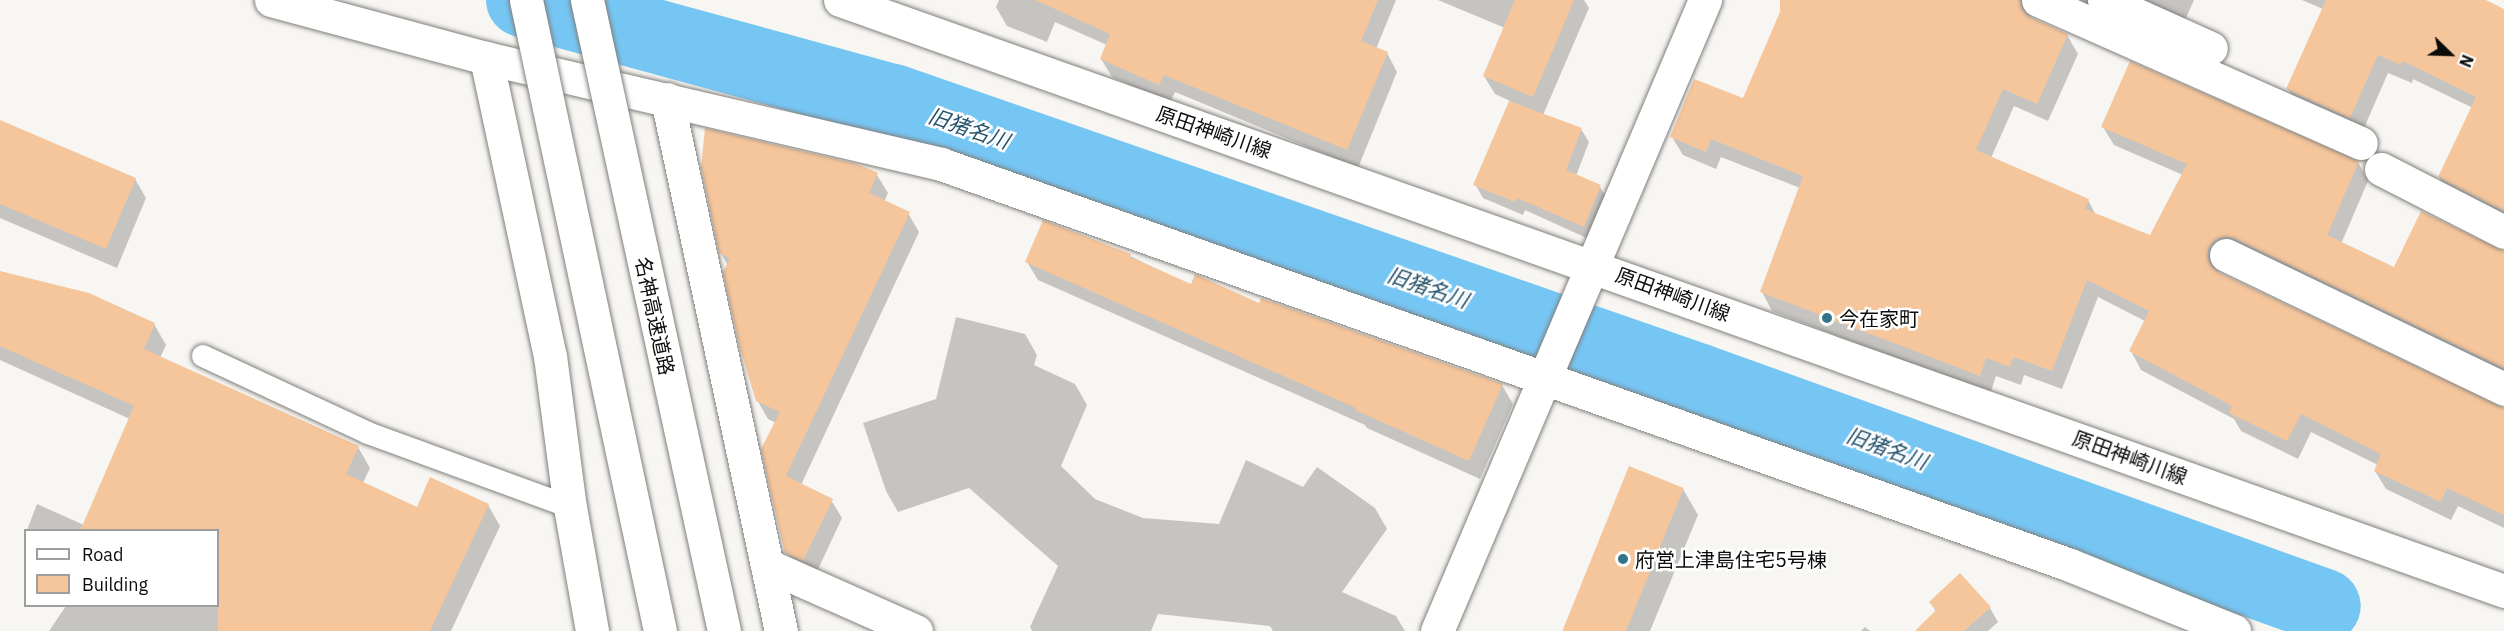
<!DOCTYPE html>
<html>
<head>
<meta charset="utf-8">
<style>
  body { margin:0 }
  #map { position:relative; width:2504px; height:631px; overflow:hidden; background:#f7f6f2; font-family:"IBM Plex Sans","Noto Sans JP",sans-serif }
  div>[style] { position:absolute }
  .shadow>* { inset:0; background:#0003 }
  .river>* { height:74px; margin:-37px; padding:0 37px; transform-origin:37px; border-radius:37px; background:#76c6f4 }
  .building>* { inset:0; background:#f5c69c; transform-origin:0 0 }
  .roads { filter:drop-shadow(0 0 2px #807f7b) drop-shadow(0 0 2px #807f7b) }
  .service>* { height:22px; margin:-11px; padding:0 11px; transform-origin:11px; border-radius:11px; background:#fff }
  .minor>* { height:33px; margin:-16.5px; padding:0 16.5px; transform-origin:16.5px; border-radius:16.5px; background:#fff }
  .tertiary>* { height:33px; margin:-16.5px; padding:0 16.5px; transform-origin:16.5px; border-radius:16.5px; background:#fff }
  .bridges { filter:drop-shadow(0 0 2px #807f7b) drop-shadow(0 0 2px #807f7b) }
  .motorway-bridge>* { height:33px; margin:-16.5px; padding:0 16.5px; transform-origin:16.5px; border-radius:16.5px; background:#fff }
  .dots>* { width:16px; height:16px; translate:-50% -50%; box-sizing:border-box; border:3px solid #fff; border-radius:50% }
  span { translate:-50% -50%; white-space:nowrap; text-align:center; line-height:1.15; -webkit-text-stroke:5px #fff; paint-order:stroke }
  .street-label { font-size:20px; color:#0c0c0b }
  .poi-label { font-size:20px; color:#0c0c0b }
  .left { translate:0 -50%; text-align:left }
  .water-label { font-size:21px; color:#26526b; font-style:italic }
  .legend { position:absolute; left:24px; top:529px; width:195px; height:78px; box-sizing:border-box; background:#fff; border:2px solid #9e9e9d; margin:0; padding:8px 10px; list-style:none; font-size:18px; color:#0c0c0b }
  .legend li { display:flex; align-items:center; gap:12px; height:30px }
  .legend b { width:30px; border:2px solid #9e9e9d }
  .north { position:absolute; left:2420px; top:24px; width:60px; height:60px; -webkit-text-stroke:4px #fff; paint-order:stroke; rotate:113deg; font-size:16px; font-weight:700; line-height:24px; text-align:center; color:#0c0c0b }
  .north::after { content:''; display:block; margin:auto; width:21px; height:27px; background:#0c0c0b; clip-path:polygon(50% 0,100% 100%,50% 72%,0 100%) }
</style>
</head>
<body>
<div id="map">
  <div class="shadow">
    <i style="clip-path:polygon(999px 0,1396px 0,1376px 49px,1387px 53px,1397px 72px,1358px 168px,1175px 92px,1170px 103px,1112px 77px,1101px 59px,1107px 45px,1055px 22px,1047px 42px,1007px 26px,996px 7px)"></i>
    <i style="clip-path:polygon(1438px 0,1584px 0,1589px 8px,1543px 115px,1581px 129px,1589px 142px,1576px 176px,1600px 187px,1608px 200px,1591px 240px,1525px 210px,1523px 215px,1483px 198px,1475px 184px,1510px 101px,1495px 94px,1484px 76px,1505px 28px)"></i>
    <i style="clip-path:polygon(1788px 0,2046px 0,2031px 11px,2030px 17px,2067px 35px,2078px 54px,2048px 121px,2014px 106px,1991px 158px,2088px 200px,2096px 215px,2151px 237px,2183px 175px,2114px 145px,2103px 127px,2358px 162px,2368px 181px,2341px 244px,2394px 269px,2504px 252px,2504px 381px,2219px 265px,2218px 274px,2504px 415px,2504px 528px,2458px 506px,2451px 520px,2386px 489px,2375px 471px,2378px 465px,2311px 432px,2298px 459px,2241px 431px,2234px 419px,2141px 370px,2131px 351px,2145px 321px,2098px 297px,2062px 389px,2024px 375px,2021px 385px,1996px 376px,1990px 394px,1772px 311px,1762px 292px,1800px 188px,1721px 157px,1716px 169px,1683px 155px,1672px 137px,1743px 100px)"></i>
    <i style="clip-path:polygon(2050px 0,2102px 0,2094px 17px)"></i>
    <i style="clip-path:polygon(2111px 0,2194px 0,2182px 27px)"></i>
    <i style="clip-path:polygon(2302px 0,2483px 0,2504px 10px,2504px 225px,2450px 196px,2439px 177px,2473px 108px,2413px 79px,2412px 83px,2388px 73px,2361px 135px,2299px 108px,2288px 89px,2323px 9px)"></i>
    <i style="clip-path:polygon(0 121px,135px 179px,146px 198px,117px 268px,0 218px)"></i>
    <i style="clip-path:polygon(857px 165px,877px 175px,888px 193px,884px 202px,908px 213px,919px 232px,801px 485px,831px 500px,842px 518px,814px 578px,798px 571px,787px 552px,776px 423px,768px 419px,757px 400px,728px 266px,721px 253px)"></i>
    <i style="clip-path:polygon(1130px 256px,1192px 286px,1260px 305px,1502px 385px,1513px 404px,1480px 479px,1367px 428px,1365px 425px,1038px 280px,1027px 262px)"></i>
    <i style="clip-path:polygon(0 273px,89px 295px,154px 324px,166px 345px,160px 358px,358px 447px,370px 468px,363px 483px,418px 509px,488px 505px,500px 526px,451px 631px,49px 631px,66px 606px,218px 606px,218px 530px,27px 530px,37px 504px,84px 525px,130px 419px,0 360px)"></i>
    <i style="clip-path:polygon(956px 317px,1025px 334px,1037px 355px,1034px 365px,1075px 384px,1087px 405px,1061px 466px,1095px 499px,1143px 518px,1219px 524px,1246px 460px,1303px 487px,1317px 467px,1375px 508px,1387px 529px,1342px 592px,1396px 616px,1405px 631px,1273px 631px,1270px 626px,1158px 614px,1151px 631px,1032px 631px,1030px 627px,1058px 566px,969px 488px,898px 512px,886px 491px,863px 423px,936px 399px)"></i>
    <i style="clip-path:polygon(1683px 489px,1698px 515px,1650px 631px,1564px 631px)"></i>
    <i style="clip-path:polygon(1931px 603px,1990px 608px,1998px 622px,1988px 631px,1924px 631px,1936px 612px)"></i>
    <i style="clip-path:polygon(1865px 627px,1870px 631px,1861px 631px)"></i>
  </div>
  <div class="river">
    <i style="left:523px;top:0;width:384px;rotate:15.3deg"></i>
    <i style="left:893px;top:101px;width:854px;rotate:19.13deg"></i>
    <i style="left:1700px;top:381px;width:663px;rotate:19.83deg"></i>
  </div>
  <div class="building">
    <i style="clip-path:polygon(1035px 0,1378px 0,1361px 41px,1388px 52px,1347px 150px,1164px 75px,1159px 85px,1100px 59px,1110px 34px)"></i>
    <i style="clip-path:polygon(1515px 0,1574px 0,1533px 97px,1483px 76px)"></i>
    <i style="clip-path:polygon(1780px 0,2020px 0,2023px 11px,2030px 17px,2068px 34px,2037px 104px,2003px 89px,1976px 150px,2089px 199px,2085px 209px,2150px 235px,2187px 164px,2101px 127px,2130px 61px,2359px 161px,2327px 235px,2394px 267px,2421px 211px,2504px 251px,2504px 368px,2234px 238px,2225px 236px,2216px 239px,2209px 246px,2207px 256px,2210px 265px,2218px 272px,2504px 408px,2504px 515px,2447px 488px,2441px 502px,2374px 471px,2381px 454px,2301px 414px,2287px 441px,2229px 413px,2232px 406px,2129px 351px,2149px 311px,2087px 280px,2052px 371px,2014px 357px,2010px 367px,1986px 358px,1980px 376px,1760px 292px,1803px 176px,1711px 139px,1706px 152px,1670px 137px,1694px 79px,1743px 98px,1780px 12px)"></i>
    <i style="clip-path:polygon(2326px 0,2486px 0,2504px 9px,2504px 211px,2438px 177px,2476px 97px,2403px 61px,2401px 65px,2378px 55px,2350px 118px,2286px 89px)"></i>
    <i style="clip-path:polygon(1509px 101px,1582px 128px,1566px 170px,1601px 185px,1584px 227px,1517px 198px,1515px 202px,1473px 185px)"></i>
    <i style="clip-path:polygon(0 120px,136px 178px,106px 249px,0 204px)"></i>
    <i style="clip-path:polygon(705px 128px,857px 164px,878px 173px,869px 193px,910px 212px,786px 476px,833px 499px,803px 561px,785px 553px,772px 498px,761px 449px,780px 412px,756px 401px,740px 348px,723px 272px,730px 258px,719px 253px,701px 167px)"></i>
    <i style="clip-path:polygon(1043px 220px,1131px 254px,1130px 257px,1191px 284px,1195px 274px,1259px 303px,1261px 298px,1503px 384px,1469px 461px,1355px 410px,1356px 408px,1025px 262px)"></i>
    <i style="clip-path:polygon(0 271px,89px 293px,155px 323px,144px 349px,359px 446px,346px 474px,417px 507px,430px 477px,489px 504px,430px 631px,218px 631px,218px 531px,80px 531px,134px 406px,0 346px)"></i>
    <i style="left:1629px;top:466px;width:59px;height:178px;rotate:22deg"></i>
    <i style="clip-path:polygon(1960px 573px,1991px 607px,1964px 631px,1915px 631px,1936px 610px,1929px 602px)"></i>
  </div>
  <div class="roads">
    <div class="service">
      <i style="left:203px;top:356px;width:182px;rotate:25deg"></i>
      <i style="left:368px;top:433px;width:215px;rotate:20.1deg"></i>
    </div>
    <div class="minor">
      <i style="left:271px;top:0;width:223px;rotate:15.1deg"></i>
      <i style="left:486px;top:58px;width:467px;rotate:13.1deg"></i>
      <i style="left:941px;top:164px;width:1198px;rotate:19.55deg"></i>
      <i style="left:2070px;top:565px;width:177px;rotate:21.9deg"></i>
      <i style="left:2038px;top:0;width:353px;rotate:23.9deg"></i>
      <i style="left:2104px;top:0;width:117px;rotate:24.2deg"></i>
      <i style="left:486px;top:58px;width:305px;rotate:77.9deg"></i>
      <i style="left:550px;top:356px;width:152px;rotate:82.5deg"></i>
      <i style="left:570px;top:507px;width:126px;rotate:79.9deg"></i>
      <i style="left:667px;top:99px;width:544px;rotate:77.91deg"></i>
      <i style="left:2381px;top:169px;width:138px;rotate:27.1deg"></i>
      <i style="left:2226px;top:255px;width:309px;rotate:25.7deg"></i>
      <i style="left:767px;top:565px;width:163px;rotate:23.9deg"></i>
      <i style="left:1437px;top:631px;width:686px;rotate:-66.99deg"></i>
    </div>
    <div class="tertiary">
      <i style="left:840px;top:0;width:1766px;rotate:19.55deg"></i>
    </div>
  </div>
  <div class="bridges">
    <div class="motorway-bridge">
      <i style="left:526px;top:0;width:645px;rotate:78.01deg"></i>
      <i style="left:587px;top:0;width:646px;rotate:77.75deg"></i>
    </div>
  </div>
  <div class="dots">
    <i style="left:1827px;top:318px;background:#337387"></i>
    <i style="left:1623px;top:559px;background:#337387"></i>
  </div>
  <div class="street-label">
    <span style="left:1214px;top:132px;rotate:19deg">原田神崎川線</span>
    <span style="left:1673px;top:294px;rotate:20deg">原田神崎川線</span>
    <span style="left:655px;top:316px;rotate:78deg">名神高速道路</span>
    <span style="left:2130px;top:457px;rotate:20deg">原田神崎川線</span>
  </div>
  <div class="poi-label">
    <span class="left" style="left:1839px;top:318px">今在家町</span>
    <span class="left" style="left:1635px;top:559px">府営上津島住宅5号棟</span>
  </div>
  <div class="water-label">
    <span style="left:969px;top:128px;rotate:19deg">旧猪名川</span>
    <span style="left:1428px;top:287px;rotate:19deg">旧猪名川</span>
    <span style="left:1887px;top:448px;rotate:20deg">旧猪名川</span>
  </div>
  <ul class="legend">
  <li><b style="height:8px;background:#fff"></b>Road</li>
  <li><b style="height:16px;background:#f5c69c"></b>Building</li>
  </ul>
  <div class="north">N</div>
</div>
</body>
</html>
